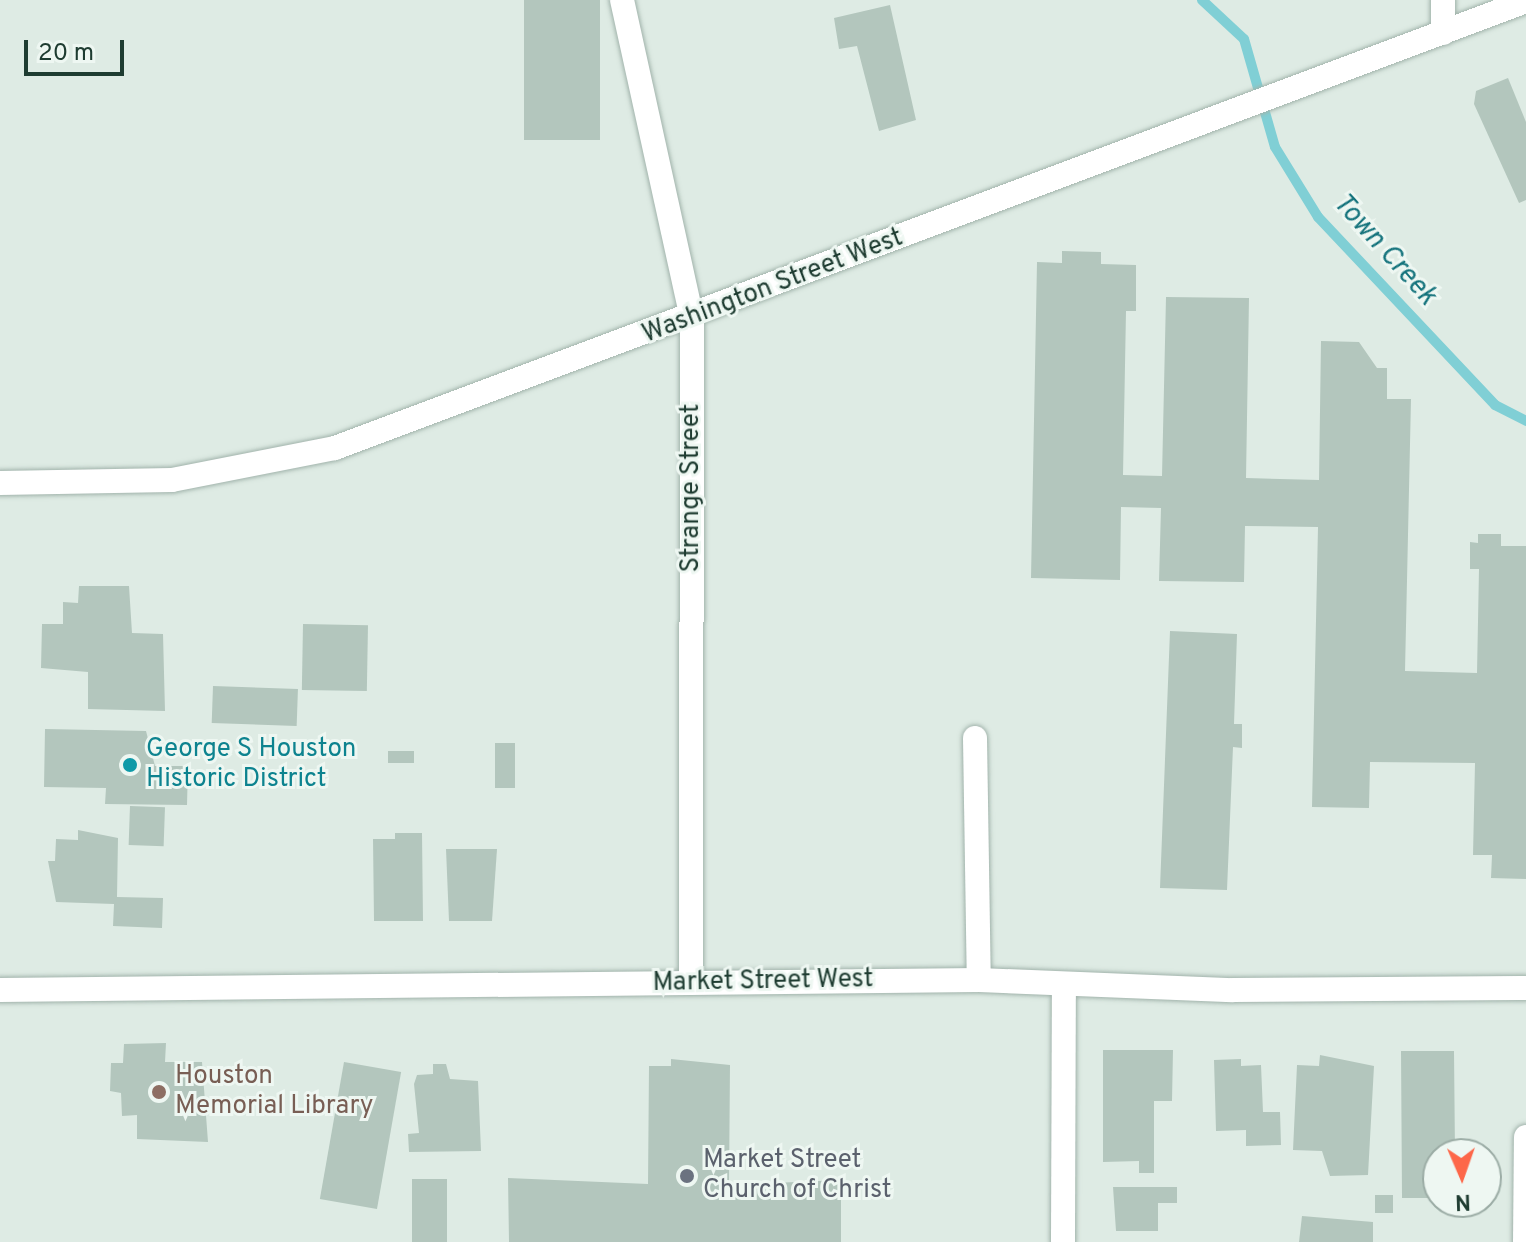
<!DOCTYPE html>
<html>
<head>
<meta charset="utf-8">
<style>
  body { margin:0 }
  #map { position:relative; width:1526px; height:1242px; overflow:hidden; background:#deebe4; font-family:Overpass,sans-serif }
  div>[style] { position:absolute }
  .stream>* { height:10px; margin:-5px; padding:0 5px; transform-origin:5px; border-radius:5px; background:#80cfd5 }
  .building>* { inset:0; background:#b3c6bd; transform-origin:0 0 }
  .roads { filter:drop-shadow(0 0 2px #a1b3ab) drop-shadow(0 0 2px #a1b3ab) }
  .street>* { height:24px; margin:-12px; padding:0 12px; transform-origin:12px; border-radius:12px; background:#fff }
  .secondary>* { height:24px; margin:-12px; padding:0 12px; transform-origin:12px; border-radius:12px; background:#fff }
  .dots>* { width:22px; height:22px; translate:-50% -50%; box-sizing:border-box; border:4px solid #eef7f2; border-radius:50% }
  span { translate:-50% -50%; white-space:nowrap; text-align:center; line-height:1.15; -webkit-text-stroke:6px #eef7f2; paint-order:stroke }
  .street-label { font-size:26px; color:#1e3c31 }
  .culture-label { font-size:26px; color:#0d838f }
  .left { translate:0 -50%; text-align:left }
  .education-label { font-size:26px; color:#785e54 }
  .worship-label { font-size:26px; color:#5b616d }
  .water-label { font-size:28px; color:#14737c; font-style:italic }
  .north { position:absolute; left:1422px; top:1138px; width:80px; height:80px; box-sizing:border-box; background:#eef7f2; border:2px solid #9baca5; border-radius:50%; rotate:178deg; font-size:22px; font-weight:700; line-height:32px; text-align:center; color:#1e3c31 }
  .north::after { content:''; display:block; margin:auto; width:28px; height:36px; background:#fd6749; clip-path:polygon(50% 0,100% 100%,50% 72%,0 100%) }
  .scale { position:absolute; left:24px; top:40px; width:100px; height:36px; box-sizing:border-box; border:4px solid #1e3c31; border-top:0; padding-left:10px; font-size:24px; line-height:28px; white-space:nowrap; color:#1e3c31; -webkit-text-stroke:6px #eef7f2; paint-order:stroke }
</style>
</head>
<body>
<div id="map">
  <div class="stream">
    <i style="left:1202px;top:0;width:57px;rotate:42.9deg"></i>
    <i style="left:1244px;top:39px;width:112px;rotate:74deg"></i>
    <i style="left:1275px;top:147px;width:82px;rotate:58.4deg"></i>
    <i style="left:1318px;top:217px;width:258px;rotate:46.7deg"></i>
    <i style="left:1495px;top:405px;width:35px;rotate:27deg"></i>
  </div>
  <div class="building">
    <i style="left:524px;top:0;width:76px;height:140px"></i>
    <i style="clip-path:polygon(890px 5px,916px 120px,879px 131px,857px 46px,839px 49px,834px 18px)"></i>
    <i style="clip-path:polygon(1508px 78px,1526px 122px,1526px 200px,1519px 203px,1474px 104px,1476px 91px)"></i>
    <i style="clip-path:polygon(1062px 251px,1101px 252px,1101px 264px,1136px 265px,1136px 311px,1126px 311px,1123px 475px,1162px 476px,1166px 297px,1249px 298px,1246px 478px,1319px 480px,1321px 341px,1359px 342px,1377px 368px,1387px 368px,1387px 399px,1411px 399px,1405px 671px,1477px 673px,1479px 569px,1470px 569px,1470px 542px,1478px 543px,1478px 534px,1501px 534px,1501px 546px,1526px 546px,1526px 879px,1491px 878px,1492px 855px,1473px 855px,1475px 763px,1370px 762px,1369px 808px,1312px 807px,1318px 527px,1245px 526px,1244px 582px,1159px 581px,1161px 508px,1121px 507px,1120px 580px,1031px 578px,1037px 262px,1062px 263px)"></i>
    <i style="clip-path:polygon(79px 586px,129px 586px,132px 633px,163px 634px,165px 711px,88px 709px,88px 672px,41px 668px,42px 624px,63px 624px,63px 602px,78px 603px)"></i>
    <i style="left:303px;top:624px;width:65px;height:66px;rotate:1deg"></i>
    <i style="clip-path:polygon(1170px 631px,1237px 634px,1234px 724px,1242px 724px,1242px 748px,1233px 747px,1227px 890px,1160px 888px)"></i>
    <i style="left:213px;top:686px;width:85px;height:37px;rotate:2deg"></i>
    <i style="clip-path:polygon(45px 729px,146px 731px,155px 766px,188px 766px,187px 805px,105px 804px,106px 788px,44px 787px)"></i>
    <i style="left:495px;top:743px;width:20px;height:45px"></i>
    <i style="left:414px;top:751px;width:12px;height:26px;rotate:90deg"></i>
    <i style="left:130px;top:806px;width:35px;height:39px;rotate:2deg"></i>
    <i style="clip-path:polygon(78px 830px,118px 838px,117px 897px,163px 898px,162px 928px,113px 926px,114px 904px,56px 902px,48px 861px,55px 861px,56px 839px,78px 840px)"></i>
    <i style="clip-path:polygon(395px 833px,422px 833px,423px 921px,374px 921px,373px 839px,395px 839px)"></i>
    <i style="clip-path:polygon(446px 849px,497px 849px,492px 921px,449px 921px)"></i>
    <i style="clip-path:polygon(166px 1043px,165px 1062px,202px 1062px,208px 1142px,137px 1139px,137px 1115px,122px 1116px,121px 1093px,110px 1091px,111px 1063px,123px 1063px,124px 1044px)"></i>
    <i style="clip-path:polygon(1103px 1050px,1173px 1050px,1172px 1101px,1154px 1101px,1154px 1173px,1139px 1173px,1139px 1161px,1103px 1162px)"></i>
    <i style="clip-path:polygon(1401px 1051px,1454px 1051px,1455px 1154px,1438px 1154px,1438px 1198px,1402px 1198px)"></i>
    <i style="clip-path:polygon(1320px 1055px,1374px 1066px,1368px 1175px,1330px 1176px,1322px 1151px,1293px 1150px,1297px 1065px,1319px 1066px)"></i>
    <i style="clip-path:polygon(671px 1059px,730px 1065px,729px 1185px,841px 1180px,841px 1242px,509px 1242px,508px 1178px,648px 1184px,649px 1066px,671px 1066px)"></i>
    <i style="clip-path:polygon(1241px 1059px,1241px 1066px,1261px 1065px,1263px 1112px,1280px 1112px,1281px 1145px,1246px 1146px,1246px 1130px,1216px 1131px,1214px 1060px)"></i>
    <i style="left:344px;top:1062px;width:58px;height:139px;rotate:10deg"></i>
    <i style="clip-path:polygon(433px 1064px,446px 1064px,450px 1079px,478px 1081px,481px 1151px,409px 1152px,408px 1134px,419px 1133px,414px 1084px,417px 1075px,433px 1074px)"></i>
    <i style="left:412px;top:1179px;width:35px;height:63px"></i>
    <i style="clip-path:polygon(1113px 1187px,1177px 1187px,1177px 1203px,1158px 1203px,1158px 1231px,1116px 1231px)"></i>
    <i style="left:1375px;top:1195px;width:18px;height:18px"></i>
    <i style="clip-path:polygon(1302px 1216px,1373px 1222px,1373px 1242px,1299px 1242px)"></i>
  </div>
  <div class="roads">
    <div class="street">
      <i style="left:622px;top:0;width:326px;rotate:77.6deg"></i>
      <i style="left:692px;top:318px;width:665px;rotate:90.09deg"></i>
      <i style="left:1443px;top:33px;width:33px;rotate:-90deg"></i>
      <i style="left:975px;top:738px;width:242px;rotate:89.1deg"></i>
      <i style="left:1063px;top:1242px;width:255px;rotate:-89.8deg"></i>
      <i style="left:1525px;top:1242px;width:105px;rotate:-89.5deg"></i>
    </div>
    <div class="secondary">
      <i style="left:0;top:483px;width:172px;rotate:-1deg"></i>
      <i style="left:172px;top:480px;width:166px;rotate:-11.1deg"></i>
      <i style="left:335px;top:448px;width:1272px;rotate:-20.57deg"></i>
      <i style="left:0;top:990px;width:979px;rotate:-0.59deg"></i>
      <i style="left:979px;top:980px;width:254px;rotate:2.3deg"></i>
      <i style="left:1233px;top:990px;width:293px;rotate:-0.4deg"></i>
    </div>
  </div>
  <div class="dots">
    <i style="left:130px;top:765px;background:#0f9aa8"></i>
    <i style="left:159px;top:1092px;background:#8d6e63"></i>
    <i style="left:687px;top:1176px;background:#6b7280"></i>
  </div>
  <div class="street-label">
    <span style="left:773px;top:287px;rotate:-21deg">Washington Street West</span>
    <span style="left:692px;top:488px;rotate:-90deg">Strange Street</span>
    <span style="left:763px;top:982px;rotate:-1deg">Market Street West</span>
  </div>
  <div class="culture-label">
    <span class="left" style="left:146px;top:765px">George S Houston<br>Historic District</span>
  </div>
  <div class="education-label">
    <span class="left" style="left:175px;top:1092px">Houston<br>Memorial Library</span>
  </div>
  <div class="worship-label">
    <span class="left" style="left:703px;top:1176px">Market Street<br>Church of Christ</span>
  </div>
  <div class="water-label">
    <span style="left:1384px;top:250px;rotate:48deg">Town Creek</span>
  </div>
  <div class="north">N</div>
  <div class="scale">20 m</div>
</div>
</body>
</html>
